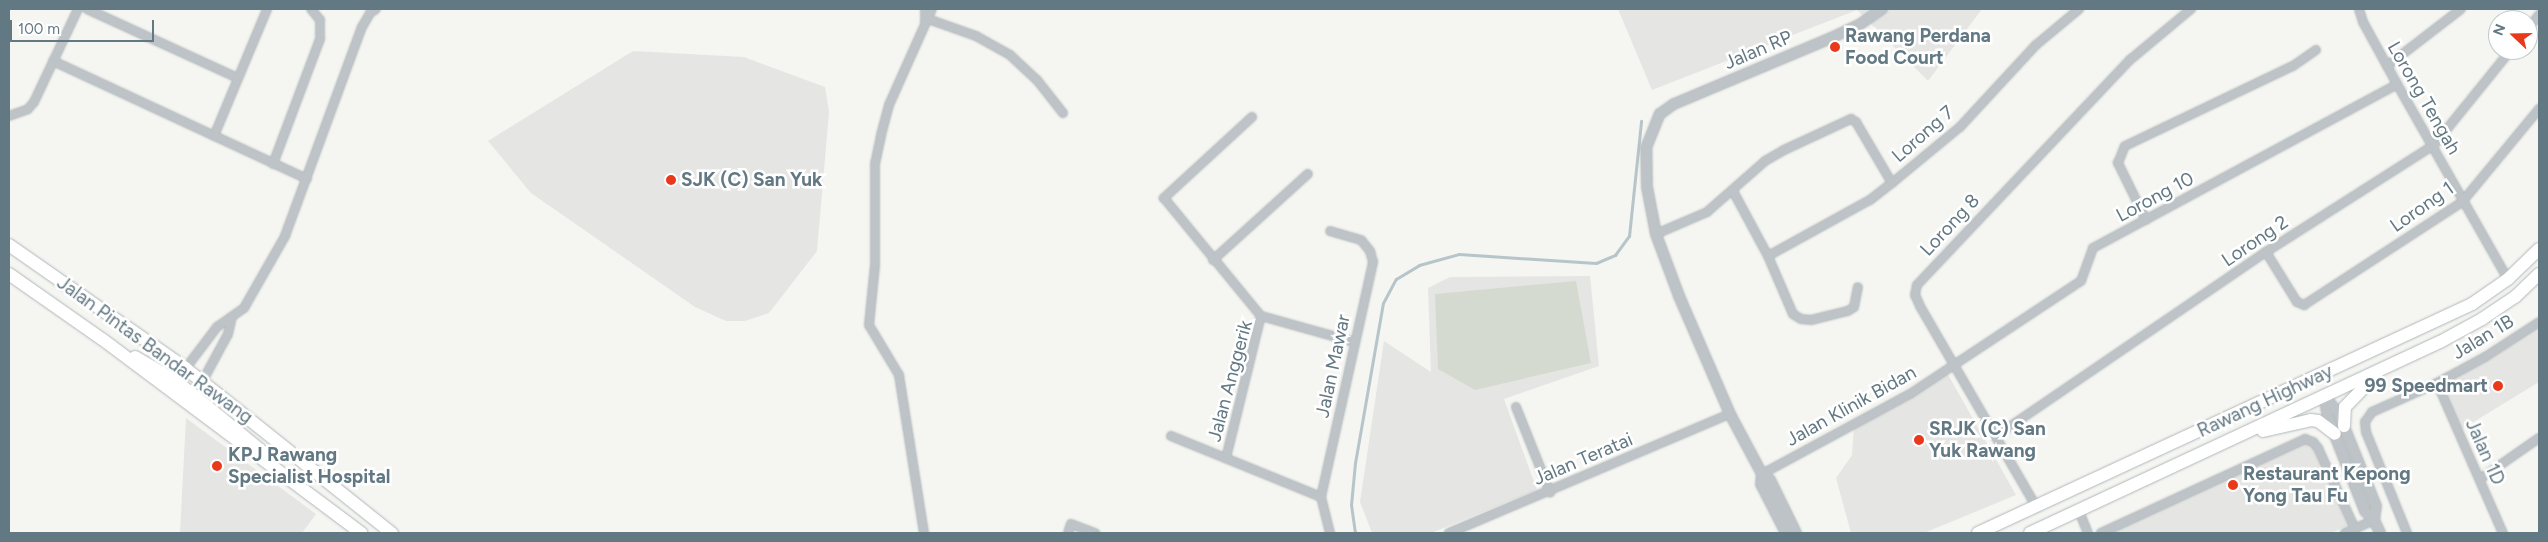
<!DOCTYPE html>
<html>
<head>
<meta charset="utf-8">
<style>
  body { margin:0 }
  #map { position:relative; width:2548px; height:542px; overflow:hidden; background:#f5f5f1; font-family:Figtree,sans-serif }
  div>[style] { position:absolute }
  .built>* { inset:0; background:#e5e6e4 }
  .green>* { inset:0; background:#d5dad0 }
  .stream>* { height:3px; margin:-1.5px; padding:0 1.5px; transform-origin:1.5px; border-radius:1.5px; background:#b6c5c9 }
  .roads { filter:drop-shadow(0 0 1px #b0b7ba) drop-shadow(0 0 1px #b0b7ba) }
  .minor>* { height:8px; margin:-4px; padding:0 4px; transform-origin:4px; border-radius:4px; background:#bdc3c6 }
  .tertiary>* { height:10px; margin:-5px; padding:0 5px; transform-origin:5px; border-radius:5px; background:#bdc3c6 }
  .primary>* { height:12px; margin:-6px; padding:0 6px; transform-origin:6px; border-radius:6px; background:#fff }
  .dots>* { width:14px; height:14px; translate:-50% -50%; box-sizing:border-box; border:2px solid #fff; border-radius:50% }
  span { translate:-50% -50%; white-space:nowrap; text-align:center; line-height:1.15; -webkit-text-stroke:5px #fff; paint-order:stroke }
  .poi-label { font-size:19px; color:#627883; font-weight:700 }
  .left { translate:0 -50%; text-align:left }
  .right { translate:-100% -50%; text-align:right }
  .street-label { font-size:19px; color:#627883 }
  .frame { position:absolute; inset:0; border:10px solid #627883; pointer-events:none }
  .north { position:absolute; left:2488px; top:10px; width:50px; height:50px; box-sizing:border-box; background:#fff; border:1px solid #c0c9cd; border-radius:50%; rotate:291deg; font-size:14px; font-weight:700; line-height:20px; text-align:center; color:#627883 }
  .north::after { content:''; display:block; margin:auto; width:18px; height:22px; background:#ea381b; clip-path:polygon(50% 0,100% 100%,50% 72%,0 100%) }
  .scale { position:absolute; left:10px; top:20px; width:144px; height:22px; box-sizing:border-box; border:2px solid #627883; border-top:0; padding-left:6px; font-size:15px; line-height:18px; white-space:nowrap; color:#627883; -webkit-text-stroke:4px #fff; paint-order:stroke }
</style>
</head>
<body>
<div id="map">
  <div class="built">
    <i style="clip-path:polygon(1618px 9px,1982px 9px,1928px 81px,1857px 10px,1652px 90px)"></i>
    <i style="clip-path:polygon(633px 51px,744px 57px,825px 87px,829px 112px,817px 251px,769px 313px,745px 321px,726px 321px,695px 307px,531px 193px,488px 141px)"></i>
    <i style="clip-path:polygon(1590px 276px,1599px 366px,1504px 399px,1537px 490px,1431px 533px,1372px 533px,1360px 502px,1384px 341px,1431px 372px,1428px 288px,1450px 277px)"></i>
    <i style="clip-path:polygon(2539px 326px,2539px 382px,2462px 429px,2441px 385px,2490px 359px)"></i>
    <i style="clip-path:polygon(1946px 371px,2016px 495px,1924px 533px,1851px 533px,1836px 478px,1852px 455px,1854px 425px)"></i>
    <i style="clip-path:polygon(186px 418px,316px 514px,302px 533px,180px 533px)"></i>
    <i style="clip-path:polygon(2305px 443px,2312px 445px,2349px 525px,2331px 533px,2109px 533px)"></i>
  </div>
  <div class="green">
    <i style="clip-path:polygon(1576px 281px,1591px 363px,1475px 390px,1438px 369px,1435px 294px)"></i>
  </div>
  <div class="stream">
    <i style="left:1355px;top:533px;width:28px;rotate:-98deg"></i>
    <i style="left:1351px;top:505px;width:42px;rotate:-84.6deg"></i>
    <i style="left:1355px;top:463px;width:162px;rotate:-80.1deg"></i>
    <i style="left:1383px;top:303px;width:27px;rotate:-62deg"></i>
    <i style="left:1396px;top:279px;width:27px;rotate:-31deg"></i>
    <i style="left:1419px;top:265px;width:41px;rotate:-15.4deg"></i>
    <i style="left:1459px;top:254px;width:137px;rotate:3.8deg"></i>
    <i style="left:1596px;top:263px;width:21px;rotate:-23deg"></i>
    <i style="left:1615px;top:255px;width:24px;rotate:-54deg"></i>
    <i style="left:1629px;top:236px;width:116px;rotate:-84deg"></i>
  </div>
  <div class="roads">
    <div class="minor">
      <i style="left:87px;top:9px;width:166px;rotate:24.6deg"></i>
      <i style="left:2359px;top:9px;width:14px;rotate:73deg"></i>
      <i style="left:2363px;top:22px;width:71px;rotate:61.3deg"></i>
      <i style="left:2397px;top:84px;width:224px;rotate:60.4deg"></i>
      <i style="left:928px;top:19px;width:51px;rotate:19.5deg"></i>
      <i style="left:976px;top:36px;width:39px;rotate:29deg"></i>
      <i style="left:1010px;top:55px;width:37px;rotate:43deg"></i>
      <i style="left:1037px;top:80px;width:42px;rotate:51.8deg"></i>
      <i style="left:925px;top:24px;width:15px;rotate:-90deg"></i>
      <i style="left:2528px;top:29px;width:18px;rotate:-52deg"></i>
      <i style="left:53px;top:61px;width:280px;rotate:24.9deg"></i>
      <i style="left:2387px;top:66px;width:93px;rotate:-37.6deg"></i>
      <i style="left:9px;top:116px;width:20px;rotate:-20deg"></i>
      <i style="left:28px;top:109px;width:9px;rotate:-49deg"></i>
      <i style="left:34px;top:102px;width:103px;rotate:-64.7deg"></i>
      <i style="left:1252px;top:117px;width:120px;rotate:137.4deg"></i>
      <i style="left:1164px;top:198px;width:153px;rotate:50.6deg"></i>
      <i style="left:214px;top:136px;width:138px;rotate:-67.3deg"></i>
      <i style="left:273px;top:164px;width:134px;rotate:-69.4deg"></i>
      <i style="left:320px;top:39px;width:19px;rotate:-90deg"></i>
      <i style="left:320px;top:20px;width:14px;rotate:-129deg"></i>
      <i style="left:1733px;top:191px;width:74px;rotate:61.7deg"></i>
      <i style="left:1768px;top:256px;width:63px;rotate:66.7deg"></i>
      <i style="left:1793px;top:314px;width:9px;rotate:32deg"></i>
      <i style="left:1801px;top:319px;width:10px;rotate:6deg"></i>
      <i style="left:1811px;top:320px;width:38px;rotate:-14deg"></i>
      <i style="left:1848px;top:311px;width:7px;rotate:-34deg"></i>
      <i style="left:1854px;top:307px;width:20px;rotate:-79deg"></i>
      <i style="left:2146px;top:220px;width:64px;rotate:-116.2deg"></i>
      <i style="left:2118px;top:163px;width:18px;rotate:-68deg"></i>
      <i style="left:2125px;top:146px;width:186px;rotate:-25.5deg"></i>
      <i style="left:2293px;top:66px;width:28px;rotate:-35deg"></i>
      <i style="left:1656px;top:234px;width:56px;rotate:-23.3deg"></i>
      <i style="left:1707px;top:212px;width:77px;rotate:-41.3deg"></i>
      <i style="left:1765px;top:161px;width:22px;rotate:-30deg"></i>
      <i style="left:1784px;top:150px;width:74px;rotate:-24.8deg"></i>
      <i style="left:1851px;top:119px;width:6px;rotate:31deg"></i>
      <i style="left:1856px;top:122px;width:71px;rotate:59.5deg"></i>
      <i style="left:2266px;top:252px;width:59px;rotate:58.2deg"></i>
      <i style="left:2297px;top:302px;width:8px;rotate:23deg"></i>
      <i style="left:2304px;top:305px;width:189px;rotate:-33.1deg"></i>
      <i style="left:2462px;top:202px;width:121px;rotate:-50.4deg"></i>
      <i style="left:1768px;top:256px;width:116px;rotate:-28.8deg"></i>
      <i style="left:1870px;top:200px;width:28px;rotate:-38deg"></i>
      <i style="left:1892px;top:183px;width:88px;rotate:-39.5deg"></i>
      <i style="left:1960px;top:127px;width:112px;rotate:-47.2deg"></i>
      <i style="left:2036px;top:45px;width:56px;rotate:-39.9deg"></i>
      <i style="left:1213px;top:260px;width:128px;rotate:-42.2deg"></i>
      <i style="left:176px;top:381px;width:68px;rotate:-52.8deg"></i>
      <i style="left:217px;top:327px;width:33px;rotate:-35deg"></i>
      <i style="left:244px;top:308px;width:83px;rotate:-60.3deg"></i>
      <i style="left:285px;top:236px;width:223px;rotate:-69.8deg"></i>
      <i style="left:362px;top:27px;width:16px;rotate:-60deg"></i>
      <i style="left:370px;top:13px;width:7px;rotate:-34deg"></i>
      <i style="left:2437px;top:383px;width:164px;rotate:66.3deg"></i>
      <i style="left:195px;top:395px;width:69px;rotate:-61.6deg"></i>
      <i style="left:228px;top:334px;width:18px;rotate:-77deg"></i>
      <i style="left:1516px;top:407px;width:92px;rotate:68.2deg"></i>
      <i style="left:1171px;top:436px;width:162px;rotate:22.1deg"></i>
      <i style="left:1996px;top:436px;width:327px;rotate:-34.3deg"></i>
      <i style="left:2266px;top:252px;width:199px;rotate:-32.5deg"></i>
      <i style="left:2434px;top:145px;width:122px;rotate:-51deg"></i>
      <i style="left:1226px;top:458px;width:146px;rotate:-76.2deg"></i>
      <i style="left:1261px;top:316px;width:97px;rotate:15.6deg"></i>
      <i style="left:1762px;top:474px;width:168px;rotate:-28.4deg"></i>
      <i style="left:1910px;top:394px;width:205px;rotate:-33.5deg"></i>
      <i style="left:2081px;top:281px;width:35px;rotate:-70deg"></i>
      <i style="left:2093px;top:248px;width:345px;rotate:-28.3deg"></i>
      <i style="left:2480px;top:479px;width:72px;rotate:-34.8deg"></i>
      <i style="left:2037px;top:508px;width:233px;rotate:-120.1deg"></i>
      <i style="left:1920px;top:306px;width:12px;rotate:-114deg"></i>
      <i style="left:1915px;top:295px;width:10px;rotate:-79deg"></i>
      <i style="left:1917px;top:285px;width:311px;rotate:-46.6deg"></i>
      <i style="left:2131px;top:59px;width:78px;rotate:-39.8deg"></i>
      <i style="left:2079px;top:511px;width:24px;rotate:68deg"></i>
      <i style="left:924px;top:533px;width:160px;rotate:-99deg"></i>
      <i style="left:899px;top:375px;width:58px;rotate:-121deg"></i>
      <i style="left:869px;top:325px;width:60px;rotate:-84.3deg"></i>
      <i style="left:875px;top:265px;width:101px;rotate:-90deg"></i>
      <i style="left:875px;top:164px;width:30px;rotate:-78deg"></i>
      <i style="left:881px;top:135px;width:31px;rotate:-75deg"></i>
      <i style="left:889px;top:105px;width:105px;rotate:-65.9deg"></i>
      <i style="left:1068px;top:533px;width:9px;rotate:-72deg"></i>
      <i style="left:1071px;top:524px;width:26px;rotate:21deg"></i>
      <i style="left:1330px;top:533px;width:37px;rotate:-104deg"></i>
      <i style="left:1321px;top:497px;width:241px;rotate:-77.5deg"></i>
      <i style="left:1373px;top:262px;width:11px;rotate:-105deg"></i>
      <i style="left:1370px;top:251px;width:14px;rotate:-129deg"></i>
      <i style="left:1361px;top:240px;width:32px;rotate:-164deg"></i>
      <i style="left:1449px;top:533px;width:305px;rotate:-23deg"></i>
      <i style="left:2101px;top:533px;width:225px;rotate:-24.7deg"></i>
      <i style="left:2305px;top:439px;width:9px;rotate:21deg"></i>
      <i style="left:2313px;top:442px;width:8px;rotate:50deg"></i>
      <i style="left:2318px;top:448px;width:89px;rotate:65.4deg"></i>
      <i style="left:2345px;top:533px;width:32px;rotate:-24deg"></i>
      <i style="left:2407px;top:533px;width:109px;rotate:-112.1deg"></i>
      <i style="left:2366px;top:432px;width:10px;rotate:-96deg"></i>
      <i style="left:2365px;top:422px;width:12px;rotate:-55deg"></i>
      <i style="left:2372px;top:412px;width:71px;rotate:-24deg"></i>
      <i style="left:2437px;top:383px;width:55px;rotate:-28.4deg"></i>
      <i style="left:2485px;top:357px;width:64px;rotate:-32.9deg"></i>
    </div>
    <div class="tertiary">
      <i style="left:2324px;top:395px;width:23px;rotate:80deg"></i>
      <i style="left:2328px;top:418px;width:100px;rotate:68.3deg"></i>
      <i style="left:2365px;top:511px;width:13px;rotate:45deg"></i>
      <i style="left:2374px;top:520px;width:14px;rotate:65deg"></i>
      <i style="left:2326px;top:398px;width:21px;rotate:51deg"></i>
      <i style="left:2339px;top:414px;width:99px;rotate:68.1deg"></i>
      <i style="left:2376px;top:506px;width:14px;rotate:98deg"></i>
      <i style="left:1762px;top:474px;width:10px;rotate:96deg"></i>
      <i style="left:1761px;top:484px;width:55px;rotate:63deg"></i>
      <i style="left:1796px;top:533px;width:59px;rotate:-116.1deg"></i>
      <i style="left:1770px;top:480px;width:10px;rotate:-143deg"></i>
      <i style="left:1762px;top:474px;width:68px;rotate:-118.1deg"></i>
      <i style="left:1730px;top:414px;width:129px;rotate:-113.4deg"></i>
      <i style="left:1679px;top:296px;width:66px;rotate:-110.4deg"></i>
      <i style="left:1656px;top:234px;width:48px;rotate:-100.8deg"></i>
      <i style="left:1647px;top:187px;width:39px;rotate:-91deg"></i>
      <i style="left:1646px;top:148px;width:37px;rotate:-68deg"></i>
      <i style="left:1660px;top:114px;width:17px;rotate:-36deg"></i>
      <i style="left:1674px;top:104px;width:170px;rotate:-22.8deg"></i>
      <i style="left:1831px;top:38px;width:31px;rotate:-25deg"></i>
      <i style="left:1859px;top:25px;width:28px;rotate:-35deg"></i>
    </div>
    <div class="primary">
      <i style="left:9px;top:245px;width:215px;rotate:34.9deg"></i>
      <i style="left:185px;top:368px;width:265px;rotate:38.6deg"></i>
      <i style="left:9px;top:274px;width:113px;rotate:35deg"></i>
      <i style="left:102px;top:339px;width:324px;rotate:36.8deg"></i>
      <i style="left:135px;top:357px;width:48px;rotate:30.3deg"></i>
      <i style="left:176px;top:381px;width:120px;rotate:39.3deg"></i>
      <i style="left:2344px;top:426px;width:19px;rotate:-87deg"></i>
      <i style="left:2345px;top:407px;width:45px;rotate:-45.9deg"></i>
      <i style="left:2263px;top:431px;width:49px;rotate:-12.9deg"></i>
      <i style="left:2311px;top:420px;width:7px;rotate:8deg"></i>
      <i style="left:2318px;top:421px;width:21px;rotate:37deg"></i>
      <i style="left:1978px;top:533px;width:544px;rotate:-24.87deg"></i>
      <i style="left:2472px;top:304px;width:44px;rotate:-34.8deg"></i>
      <i style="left:2508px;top:279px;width:43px;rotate:-44.1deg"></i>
      <i style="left:2030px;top:533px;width:452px;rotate:-25deg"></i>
      <i style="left:2440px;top:342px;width:48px;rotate:-28.7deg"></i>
      <i style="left:2482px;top:319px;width:40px;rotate:-34deg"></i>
      <i style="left:2515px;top:297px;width:33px;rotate:-44deg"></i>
    </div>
  </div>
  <div class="dots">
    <i style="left:1835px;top:47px;background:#ea381b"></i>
    <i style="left:671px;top:180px;background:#ea381b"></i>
    <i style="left:2498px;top:386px;background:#ea381b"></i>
    <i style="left:1919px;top:440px;background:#ea381b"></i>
    <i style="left:217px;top:466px;background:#ea381b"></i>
    <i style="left:2233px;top:485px;background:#ea381b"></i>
  </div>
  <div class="poi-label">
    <span class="left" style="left:1845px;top:47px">Rawang Perdana<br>Food Court</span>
    <span class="left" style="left:681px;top:180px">SJK (C) San Yuk</span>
    <span class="right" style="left:2488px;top:386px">99 Speedmart</span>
    <span class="left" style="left:1929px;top:440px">SRJK (C) San<br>Yuk Rawang</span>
    <span class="left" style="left:228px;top:466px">KPJ Rawang<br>Specialist Hospital</span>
    <span class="left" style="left:2243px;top:485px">Restaurant Kepong<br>Yong Tau Fu</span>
  </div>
  <div class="street-label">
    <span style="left:1758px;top:50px;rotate:-23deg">Jalan RP</span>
    <span style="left:2424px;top:98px;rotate:60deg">Lorong Tengah</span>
    <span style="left:1923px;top:134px;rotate:-41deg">Lorong 7</span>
    <span style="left:2155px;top:197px;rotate:-28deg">Lorong 10</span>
    <span style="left:2422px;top:207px;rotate:-35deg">Lorong 1</span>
    <span style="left:1950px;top:225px;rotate:-47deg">Lorong 8</span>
    <span style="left:2255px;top:241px;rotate:-34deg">Lorong 2</span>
    <span style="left:2483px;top:337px;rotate:-31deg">Jalan 1B</span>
    <span style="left:155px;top:350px;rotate:36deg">Jalan Pintas Bandar Rawang</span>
    <span style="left:1333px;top:366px;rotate:-78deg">Jalan Mawar</span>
    <span style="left:1230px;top:381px;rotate:-75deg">Jalan Anggerik</span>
    <span style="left:2265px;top:401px;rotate:-25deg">Rawang Highway</span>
    <span style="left:1851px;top:406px;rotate:-29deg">Jalan Klinik Bidan</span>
    <span style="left:2485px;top:452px;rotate:66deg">Jalan 1D</span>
    <span style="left:1583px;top:459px;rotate:-23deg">Jalan Teratai</span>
  </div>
  <div class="frame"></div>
  <div class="north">N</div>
  <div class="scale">100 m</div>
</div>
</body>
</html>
